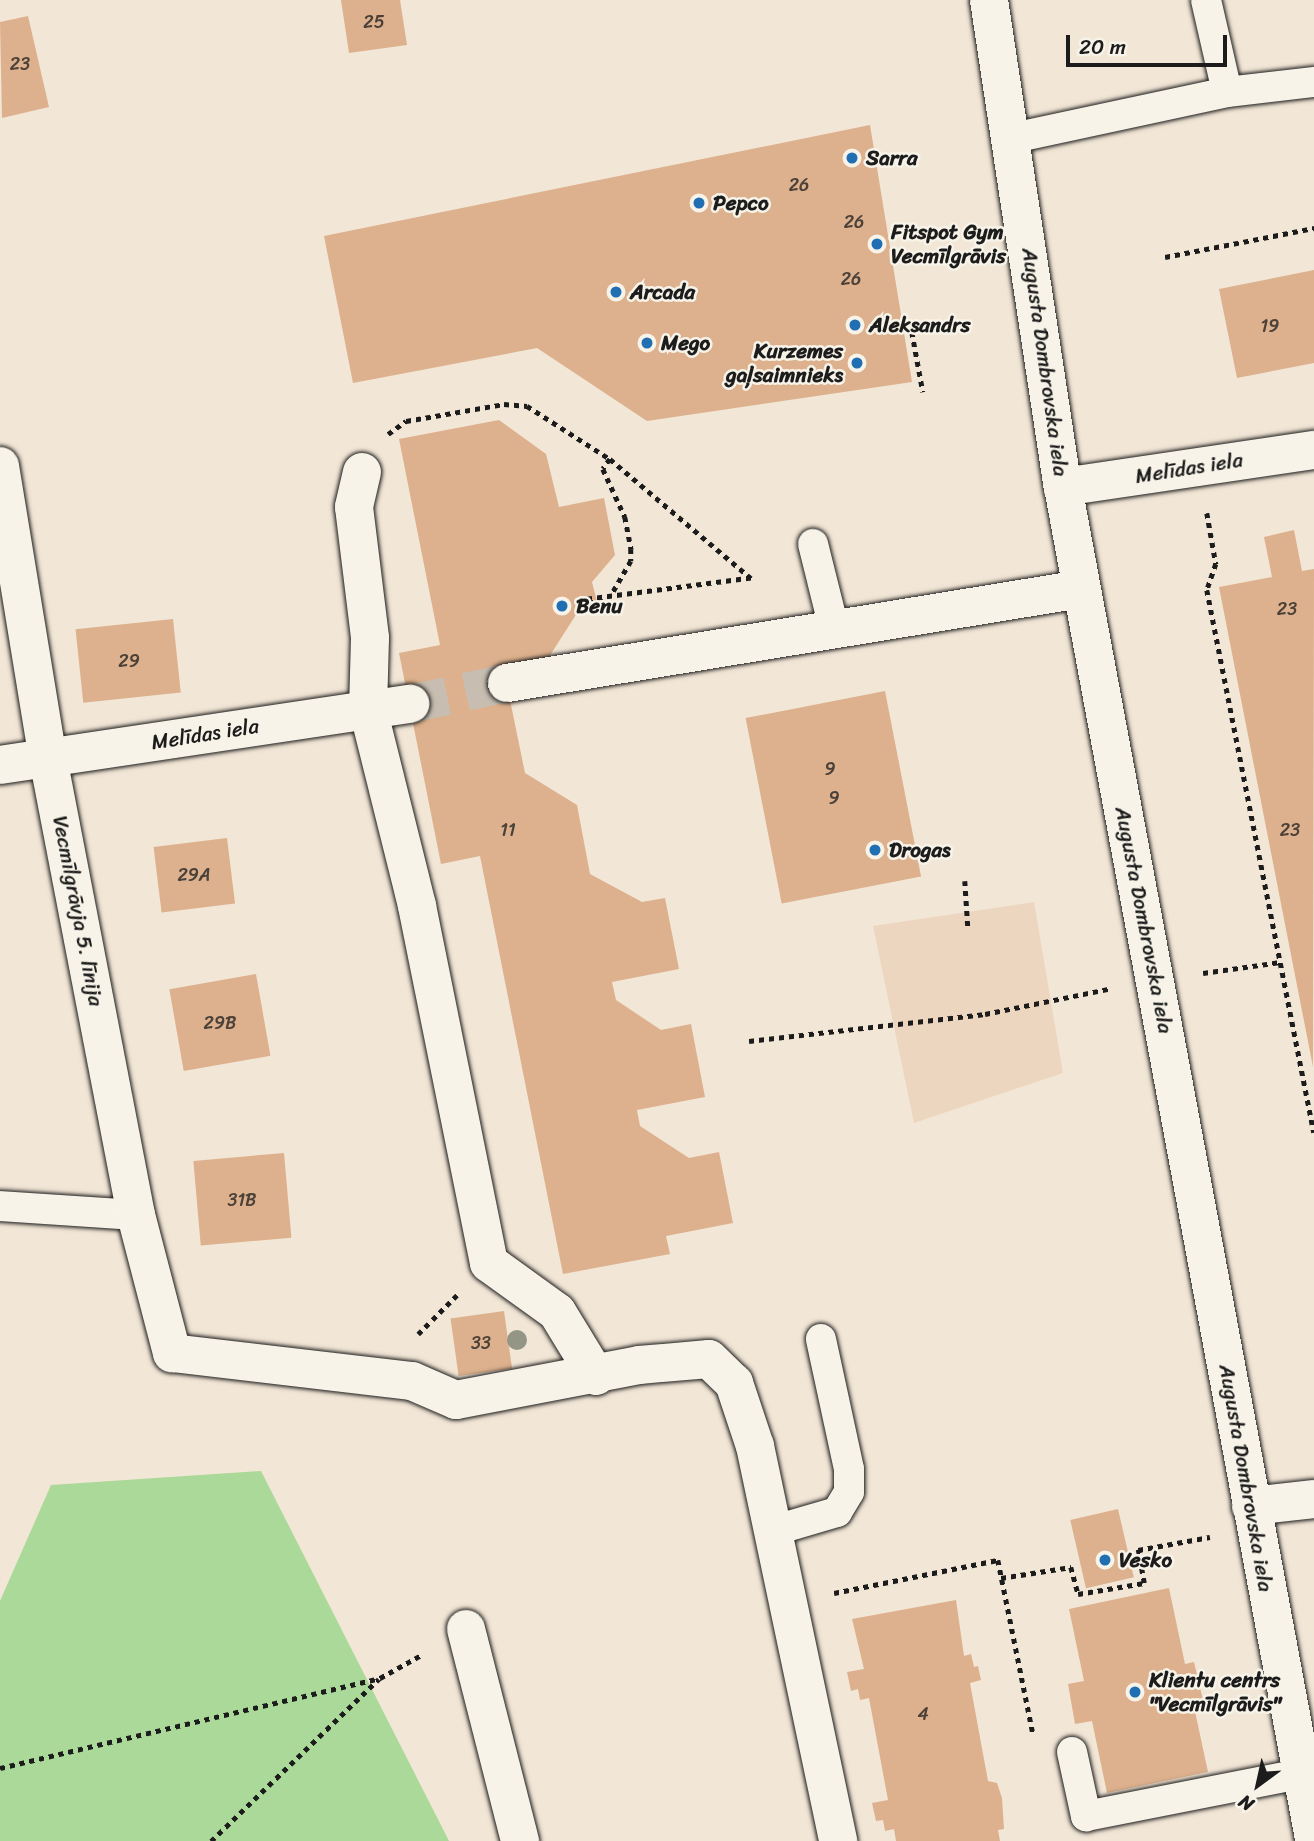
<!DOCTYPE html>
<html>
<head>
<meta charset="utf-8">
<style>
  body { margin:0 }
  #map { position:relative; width:1314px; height:1841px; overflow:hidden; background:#f2e6d6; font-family:Sriracha,sans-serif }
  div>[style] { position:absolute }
  .built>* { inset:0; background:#ecd6c0 }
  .green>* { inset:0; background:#aad999 }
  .building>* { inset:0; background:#ddb18d; transform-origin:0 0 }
  .minor-tunnel>* { height:38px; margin-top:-19px; transform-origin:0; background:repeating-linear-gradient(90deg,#c7beb1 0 38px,transparent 0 57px) }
  .path>* { height:4.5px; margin-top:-2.25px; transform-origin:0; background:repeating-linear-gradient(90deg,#1c1c1c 0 5px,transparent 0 10px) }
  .roads { filter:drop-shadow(0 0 2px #1c1c1c) drop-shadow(0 0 2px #1c1c1c) }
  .service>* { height:30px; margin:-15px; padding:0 15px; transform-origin:15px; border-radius:15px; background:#f7f3e8 }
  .minor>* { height:38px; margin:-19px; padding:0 19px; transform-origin:19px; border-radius:19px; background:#f7f3e8 }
  .secondary>* { height:38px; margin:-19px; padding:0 19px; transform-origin:19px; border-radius:19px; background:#f7f3e8 }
  .trees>* { width:20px; height:20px; margin:-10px; border-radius:50%; background:#949685 }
  .dots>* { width:19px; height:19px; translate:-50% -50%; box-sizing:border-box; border:4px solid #f7f3e8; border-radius:50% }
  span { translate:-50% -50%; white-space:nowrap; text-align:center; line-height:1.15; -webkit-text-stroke:5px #f7f3e8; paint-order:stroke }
  .number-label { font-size:18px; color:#4c4138 }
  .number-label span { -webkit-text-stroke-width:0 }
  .poi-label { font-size:21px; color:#1c1c1c; font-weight:700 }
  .left { translate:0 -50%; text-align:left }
  .right { translate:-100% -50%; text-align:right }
  .street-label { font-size:21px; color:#1c1c1c }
  .north { position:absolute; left:1223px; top:1750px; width:70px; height:70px; -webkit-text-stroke:5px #f7f3e8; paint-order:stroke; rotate:213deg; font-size:19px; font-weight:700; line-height:28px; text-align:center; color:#1c1c1c }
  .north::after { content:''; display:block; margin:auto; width:24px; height:32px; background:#1c1c1c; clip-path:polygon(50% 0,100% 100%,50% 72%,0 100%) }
  .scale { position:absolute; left:1066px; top:35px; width:161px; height:32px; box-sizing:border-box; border:4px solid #1c1c1c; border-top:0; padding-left:9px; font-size:21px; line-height:24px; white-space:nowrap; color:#1c1c1c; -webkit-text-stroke:5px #f7f3e8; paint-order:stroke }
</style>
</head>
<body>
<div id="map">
  <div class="built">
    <i style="clip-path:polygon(1034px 902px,1063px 1073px,914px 1123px,873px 926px)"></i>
  </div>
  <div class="green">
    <i style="clip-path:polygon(261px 1471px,449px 1841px,0 1841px,0 1601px,51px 1485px)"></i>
  </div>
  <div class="building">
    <i style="clip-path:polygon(341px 0,400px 0,407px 45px,349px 53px)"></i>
    <i style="clip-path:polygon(28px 16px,49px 107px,2px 118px,0 22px)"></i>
    <i style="clip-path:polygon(870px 125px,912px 382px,647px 421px,537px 348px,353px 383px,324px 236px)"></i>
    <i style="clip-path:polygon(1314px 270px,1314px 363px,1237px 378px,1219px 289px)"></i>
    <i style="clip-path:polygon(499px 420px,546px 454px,559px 507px,604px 498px,615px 555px,592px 582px,598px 606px,579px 610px,549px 657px,503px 666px,525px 773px,577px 805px,590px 874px,642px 902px,665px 898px,679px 969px,612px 982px,616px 1000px,661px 1030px,691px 1024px,705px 1097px,637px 1110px,640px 1126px,689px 1158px,719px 1152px,733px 1223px,666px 1236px,670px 1254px,563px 1274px,480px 856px,441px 864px,399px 653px,440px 645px,399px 439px)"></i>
    <i style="clip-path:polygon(1294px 530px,1302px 571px,1314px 569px,1313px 1067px,1219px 587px,1272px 577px,1264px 537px)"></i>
    <i style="left:173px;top:619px;width:74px;height:98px;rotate:84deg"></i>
    <i style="left:885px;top:691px;width:189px;height:142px;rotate:79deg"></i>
    <i style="left:227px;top:838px;width:66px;height:74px;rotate:83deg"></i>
    <i style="left:256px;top:974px;width:83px;height:88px;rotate:80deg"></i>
    <i style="left:284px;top:1153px;width:85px;height:91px;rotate:85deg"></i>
    <i style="left:504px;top:1311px;width:58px;height:54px;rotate:82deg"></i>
    <i style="left:1118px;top:1509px;width:70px;height:49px;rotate:77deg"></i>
    <i style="clip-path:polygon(1169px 1588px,1185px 1664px,1194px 1662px,1203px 1700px,1193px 1702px,1208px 1772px,1107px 1793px,1092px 1721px,1075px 1724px,1068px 1684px,1084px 1681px,1069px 1609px)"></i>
    <i style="clip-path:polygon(956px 1600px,964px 1656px,971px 1654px,974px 1667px,978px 1666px,981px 1680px,970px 1683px,988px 1781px,997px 1783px,1002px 1798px,1004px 1829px,998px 1830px,1000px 1841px,896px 1841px,894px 1829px,885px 1831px,883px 1820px,876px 1821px,872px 1803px,888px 1800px,869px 1698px,860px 1700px,858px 1689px,851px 1691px,847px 1672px,864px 1669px,852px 1619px)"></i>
  </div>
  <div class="minor-tunnel">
    <i style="left:410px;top:704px;width:99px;rotate:-12.2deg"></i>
  </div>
  <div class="path">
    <i style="left:1165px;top:257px;width:152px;rotate:-11deg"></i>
    <i style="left:912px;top:332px;width:61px;rotate:79.6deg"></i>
    <i style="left:388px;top:434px;width:22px;rotate:-36deg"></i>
    <i style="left:406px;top:421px;width:99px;rotate:-9.8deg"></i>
    <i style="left:504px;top:404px;width:23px;rotate:5deg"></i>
    <i style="left:527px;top:406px;width:98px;rotate:32.6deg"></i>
    <i style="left:610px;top:459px;width:185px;rotate:40.2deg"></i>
    <i style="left:751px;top:578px;width:171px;rotate:172.6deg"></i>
    <i style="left:610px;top:459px;width:12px;rotate:125deg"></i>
    <i style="left:603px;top:469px;width:53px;rotate:65.4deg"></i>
    <i style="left:625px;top:517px;width:33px;rotate:79deg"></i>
    <i style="left:631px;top:549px;width:12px;rotate:90deg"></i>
    <i style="left:631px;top:561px;width:38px;rotate:120deg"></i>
    <i style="left:1207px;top:513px;width:52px;rotate:80deg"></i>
    <i style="left:1216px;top:564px;width:28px;rotate:109deg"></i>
    <i style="left:1207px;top:590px;width:553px;rotate:78.85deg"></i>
    <i style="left:965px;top:881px;width:47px;rotate:86.3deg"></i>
    <i style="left:1203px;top:973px;width:78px;rotate:-8.1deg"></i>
    <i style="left:749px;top:1041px;width:238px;rotate:-6.5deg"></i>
    <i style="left:985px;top:1014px;width:126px;rotate:-11.5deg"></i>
    <i style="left:418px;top:1334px;width:55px;rotate:-45deg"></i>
    <i style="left:1001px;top:1578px;width:71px;rotate:-8.9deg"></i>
    <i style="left:1071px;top:1567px;width:28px;rotate:75deg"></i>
    <i style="left:1078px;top:1594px;width:67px;rotate:-9.5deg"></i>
    <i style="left:1144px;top:1583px;width:34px;rotate:-100deg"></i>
    <i style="left:1138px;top:1550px;width:73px;rotate:-10.2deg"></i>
    <i style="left:834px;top:1593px;width:167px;rotate:-11.4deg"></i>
    <i style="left:998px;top:1560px;width:177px;rotate:78.6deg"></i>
    <i style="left:0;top:1768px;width:391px;rotate:-13.3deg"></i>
    <i style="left:380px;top:1678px;width:49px;rotate:-29.2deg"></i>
    <i style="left:211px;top:1841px;width:233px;rotate:-44deg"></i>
  </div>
  <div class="roads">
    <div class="service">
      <i style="left:1206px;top:0;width:94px;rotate:77.1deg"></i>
      <i style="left:1013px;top:138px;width:219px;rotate:-12.1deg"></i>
      <i style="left:1227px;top:92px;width:88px;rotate:-6.6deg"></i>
      <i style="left:813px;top:544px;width:87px;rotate:76deg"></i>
      <i style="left:0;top:1206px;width:136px;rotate:3.8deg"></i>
      <i style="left:772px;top:1531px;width:68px;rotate:-16.3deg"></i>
      <i style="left:837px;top:1512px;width:23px;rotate:-59deg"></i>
      <i style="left:849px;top:1492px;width:23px;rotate:-90deg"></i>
      <i style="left:849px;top:1469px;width:133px;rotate:-102.2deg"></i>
      <i style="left:1072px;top:1752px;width:66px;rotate:77.7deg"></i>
      <i style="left:1086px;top:1816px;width:219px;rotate:-11.1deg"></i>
    </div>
    <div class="minor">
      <i style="left:0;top:466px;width:296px;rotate:80.7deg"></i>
      <i style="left:48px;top:758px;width:465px;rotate:79.1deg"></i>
      <i style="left:136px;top:1215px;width:143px;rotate:75.4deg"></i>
      <i style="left:172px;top:1353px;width:242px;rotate:6.7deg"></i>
      <i style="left:412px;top:1381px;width:48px;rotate:23.4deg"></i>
      <i style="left:456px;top:1400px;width:186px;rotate:-10.8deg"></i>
      <i style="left:639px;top:1365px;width:70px;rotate:-4.9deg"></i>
      <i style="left:709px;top:1359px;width:35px;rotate:44deg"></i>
      <i style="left:734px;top:1383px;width:66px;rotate:71.6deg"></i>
      <i style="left:755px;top:1446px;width:404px;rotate:78.1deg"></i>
      <i style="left:362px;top:472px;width:36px;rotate:103deg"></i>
      <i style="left:354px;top:507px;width:132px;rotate:83deg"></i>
      <i style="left:370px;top:638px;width:71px;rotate:91.6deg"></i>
      <i style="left:368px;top:709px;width:203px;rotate:76deg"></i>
      <i style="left:417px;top:906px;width:364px;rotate:78.6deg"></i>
      <i style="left:489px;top:1263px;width:84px;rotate:35.8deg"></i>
      <i style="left:557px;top:1312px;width:75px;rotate:58.6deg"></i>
      <i style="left:1063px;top:487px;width:254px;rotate:-8.4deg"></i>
      <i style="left:507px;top:683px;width:582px;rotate:-9.3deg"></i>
      <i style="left:0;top:765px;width:415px;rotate:-8.5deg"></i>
      <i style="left:1251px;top:1506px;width:63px;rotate:-6.3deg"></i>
      <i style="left:466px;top:1629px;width:219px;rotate:75.7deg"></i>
    </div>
    <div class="secondary">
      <i style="left:989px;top:0;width:493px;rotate:81.4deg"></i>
      <i style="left:1063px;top:487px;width:1374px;rotate:79.48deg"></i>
    </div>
  </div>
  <div class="trees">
    <i style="left:517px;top:1340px"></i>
  </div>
  <div class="dots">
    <i style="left:852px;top:158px;background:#1f6fb2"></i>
    <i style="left:699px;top:203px;background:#1f6fb2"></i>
    <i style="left:877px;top:244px;background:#1f6fb2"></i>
    <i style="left:616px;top:292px;background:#1f6fb2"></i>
    <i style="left:855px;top:325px;background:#1f6fb2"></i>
    <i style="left:647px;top:343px;background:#1f6fb2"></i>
    <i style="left:857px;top:363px;background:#1f6fb2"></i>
    <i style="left:562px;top:606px;background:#1f6fb2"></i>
    <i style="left:875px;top:850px;background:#1f6fb2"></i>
    <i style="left:1105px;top:1560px;background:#1f6fb2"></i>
    <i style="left:1135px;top:1692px;background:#1f6fb2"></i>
  </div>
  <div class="number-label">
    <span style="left:374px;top:22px">25</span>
    <span style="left:20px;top:64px">23</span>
    <span style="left:799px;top:185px">26</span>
    <span style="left:854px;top:222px">26</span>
    <span style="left:851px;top:279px">26</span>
    <span style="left:1270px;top:326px">19</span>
    <span style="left:1287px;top:609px">23</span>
    <span style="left:129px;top:661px">29</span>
    <span style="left:830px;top:769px">9</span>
    <span style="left:834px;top:798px">9</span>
    <span style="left:508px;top:830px">11</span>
    <span style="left:1290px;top:830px">23</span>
    <span style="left:194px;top:875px">29A</span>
    <span style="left:220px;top:1023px">29B</span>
    <span style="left:242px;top:1200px">31B</span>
    <span style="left:481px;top:1343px">33</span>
    <span style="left:923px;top:1714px">4</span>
  </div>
  <div class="poi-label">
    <span class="left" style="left:866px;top:158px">Sarra</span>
    <span class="left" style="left:713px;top:203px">Pepco</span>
    <span class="left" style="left:891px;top:244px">Fitspot Gym<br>Vecmīlgrāvis</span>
    <span class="left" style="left:630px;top:292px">Arcada</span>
    <span class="left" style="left:869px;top:325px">Aleksandrs</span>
    <span class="left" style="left:661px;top:343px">Mego</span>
    <span class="right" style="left:843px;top:363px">Kurzemes<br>gaļsaimnieks</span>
    <span class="left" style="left:576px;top:606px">Benu</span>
    <span class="left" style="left:889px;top:850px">Drogas</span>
    <span class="left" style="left:1119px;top:1560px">Vesko</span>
    <span class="left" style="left:1149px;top:1692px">Klientu centrs<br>"Vecmīlgrāvis"</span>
  </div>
  <div class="street-label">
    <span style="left:1045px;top:362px;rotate:82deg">Augusta Dombrovska iela</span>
    <span style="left:1189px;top:468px;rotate:-9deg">Melīdas iela</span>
    <span style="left:205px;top:734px;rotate:-9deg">Melīdas iela</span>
    <span style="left:78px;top:911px;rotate:79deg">Vecmīlgrāvja 5. līnija</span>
    <span style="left:1144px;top:920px;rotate:79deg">Augusta Dombrovska iela</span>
    <span style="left:1246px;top:1478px;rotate:80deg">Augusta Dombrovska iela</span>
  </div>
  <div class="north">N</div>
  <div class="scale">20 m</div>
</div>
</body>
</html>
